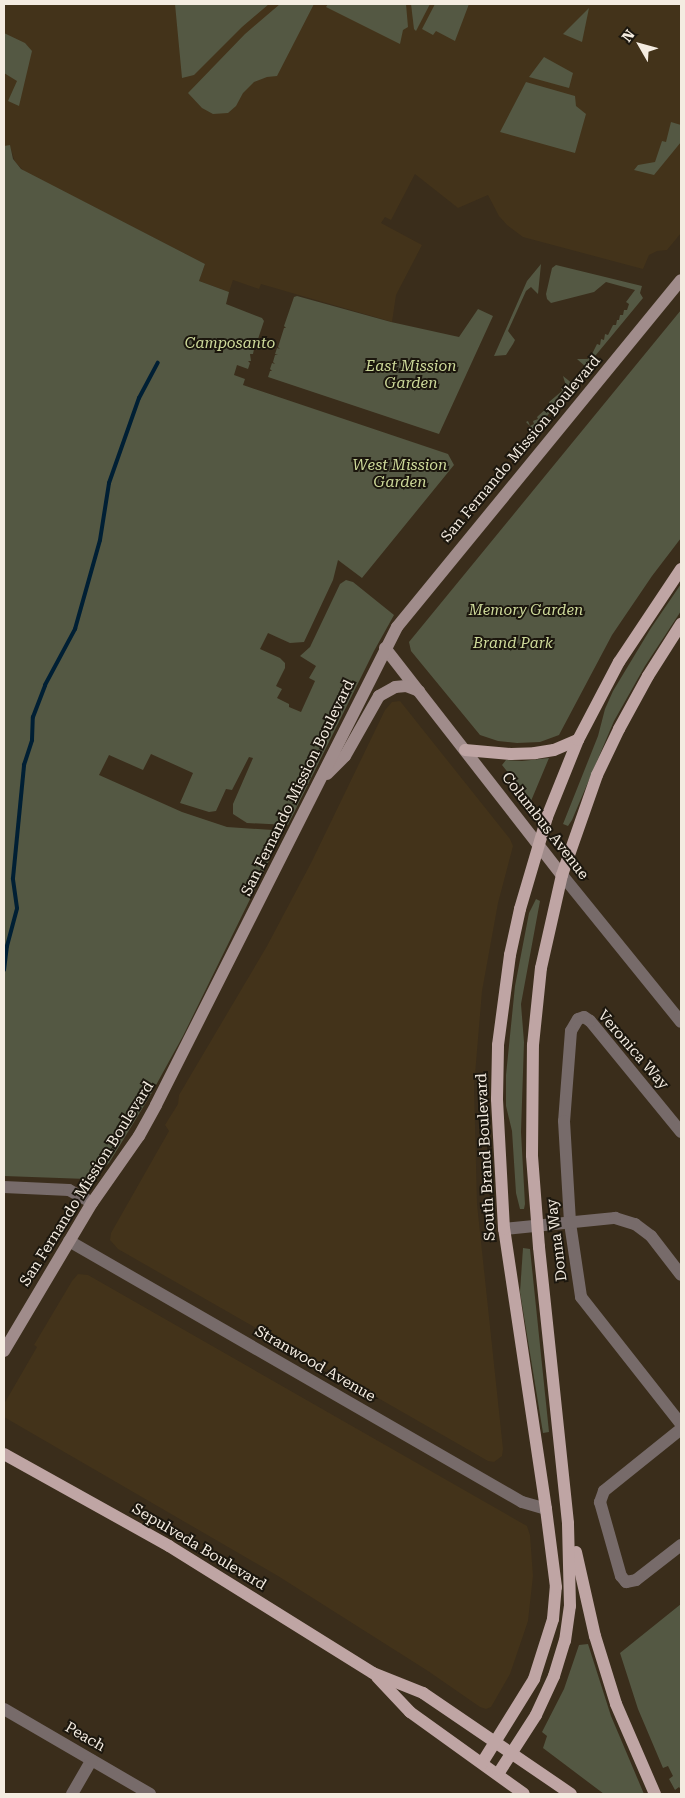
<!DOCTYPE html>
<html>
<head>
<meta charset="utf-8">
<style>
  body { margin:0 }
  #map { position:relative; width:685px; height:1798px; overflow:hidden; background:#3a2d1b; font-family:"Roboto Serif",serif }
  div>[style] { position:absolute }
  .built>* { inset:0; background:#43331a }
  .green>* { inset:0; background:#545843 }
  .stream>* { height:4px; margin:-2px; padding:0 2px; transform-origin:2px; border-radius:2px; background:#001f34 }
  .minor>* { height:12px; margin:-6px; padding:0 6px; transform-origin:6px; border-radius:6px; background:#776b6a }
  .secondary>* { height:12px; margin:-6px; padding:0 6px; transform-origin:6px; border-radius:6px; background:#a08c8b }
  .primary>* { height:12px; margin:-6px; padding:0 6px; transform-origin:6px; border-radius:6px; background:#bfa5a4 }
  span { translate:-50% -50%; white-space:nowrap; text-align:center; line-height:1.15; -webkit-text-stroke:4px #1c170e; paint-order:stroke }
  .park-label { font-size:15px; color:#ceda9a; font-style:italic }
  .street-label { font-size:15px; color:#f4ece1 }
  .frame { position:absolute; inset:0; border:5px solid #f4ece1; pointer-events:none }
  .north { position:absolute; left:615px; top:20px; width:50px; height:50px; -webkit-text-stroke:4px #1c170e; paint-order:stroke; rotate:308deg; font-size:14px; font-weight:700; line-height:20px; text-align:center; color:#f4ece1 }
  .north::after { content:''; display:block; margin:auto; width:18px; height:22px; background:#f4ece1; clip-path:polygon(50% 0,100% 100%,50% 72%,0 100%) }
</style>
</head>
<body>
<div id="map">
  <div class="built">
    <i style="clip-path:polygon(4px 4px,681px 4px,681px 233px,667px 250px,657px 251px,649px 255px,643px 269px,523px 237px,507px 225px,499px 216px,488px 195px,458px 208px,415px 174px,391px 220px,385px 217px,381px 223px,422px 245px,396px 295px,392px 322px,261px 284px,259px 289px,233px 280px,229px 292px,199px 281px,205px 264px,25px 172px,15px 162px,10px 146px,4px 146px)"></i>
    <i style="clip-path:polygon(400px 701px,510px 839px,513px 846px,498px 903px,482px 991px,474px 1087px,477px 1204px,503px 1449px,502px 1456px,494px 1462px,488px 1461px,118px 1249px,110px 1240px,111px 1233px,169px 1131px,165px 1125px,178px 1104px,179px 1095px,267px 946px,311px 863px,385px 710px,392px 702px)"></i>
    <i style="clip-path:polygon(78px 1274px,88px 1275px,527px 1526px,530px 1535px,533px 1576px,528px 1621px,510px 1674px,491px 1707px,486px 1709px,480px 1707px,428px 1671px,278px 1576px,4px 1417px,4px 1404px,37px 1347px,34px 1345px,72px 1281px)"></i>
  </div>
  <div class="green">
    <i style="clip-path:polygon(175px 4px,269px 4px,242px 27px,194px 75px,182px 78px)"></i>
    <i style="clip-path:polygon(280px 4px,314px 4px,277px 76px,267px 77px,254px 82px,243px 93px,236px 106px,228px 113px,213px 114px,202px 108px,188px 93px,245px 34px)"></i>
    <i style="clip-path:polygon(328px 4px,406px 4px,408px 27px,403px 30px,400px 44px,326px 7px)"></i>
    <i style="clip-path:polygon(411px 4px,430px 4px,416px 31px,414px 29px)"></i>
    <i style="clip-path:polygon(435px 4px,469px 4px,455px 41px,436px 31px,433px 35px,422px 29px)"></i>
    <i style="clip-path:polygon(589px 8px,582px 42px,563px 34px)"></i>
    <i style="clip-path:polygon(4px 33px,25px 43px,32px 51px,19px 106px,8px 101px,17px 81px,4px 73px)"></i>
    <i style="clip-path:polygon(544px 57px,573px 73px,569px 88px,529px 77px)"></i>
    <i style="clip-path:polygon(526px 82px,575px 96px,576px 106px,586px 114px,575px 153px,500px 132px)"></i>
    <i style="clip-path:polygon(671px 122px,681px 125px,681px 142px,654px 175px,634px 170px,638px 165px,655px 162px,662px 141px,666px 142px)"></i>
    <i style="clip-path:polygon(10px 145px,13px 159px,21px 169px,205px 264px,199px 281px,229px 292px,226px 304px,262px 318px,264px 321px,258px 339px,256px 339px,257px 341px,255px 347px,253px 347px,254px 349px,253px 354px,250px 354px,251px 361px,248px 361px,250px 363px,248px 369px,237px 365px,234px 375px,245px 379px,243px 385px,448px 454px,454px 465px,362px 578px,338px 560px,333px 580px,304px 642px,290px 643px,268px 633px,260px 649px,280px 658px,285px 663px,285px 668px,276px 686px,282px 689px,277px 698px,289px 704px,289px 707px,301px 712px,315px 681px,309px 678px,316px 666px,300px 656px,310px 647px,340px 584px,346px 580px,353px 582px,394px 615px,374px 651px,288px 825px,247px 823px,233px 814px,233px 804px,253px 758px,249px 757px,232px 790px,226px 789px,216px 811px,209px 812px,180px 803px,193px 773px,151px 754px,143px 770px,109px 755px,99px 775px,182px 812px,227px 827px,273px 830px,279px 840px,183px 1036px,150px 1096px,109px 1163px,94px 1177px,87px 1179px,4px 1176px,4px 146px)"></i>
    <i style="clip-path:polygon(541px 264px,538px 294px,531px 287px,526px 291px,508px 331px,515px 340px,513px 344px,506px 355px,494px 356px,527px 281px)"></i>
    <i style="clip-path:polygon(556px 265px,642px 286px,640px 293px,643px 298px,586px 367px,577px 359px,588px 359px,589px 354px,592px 354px,597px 344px,600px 345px,601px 339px,604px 340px,605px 334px,608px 335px,613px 325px,616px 325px,617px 320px,619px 320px,620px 315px,623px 315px,624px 310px,627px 310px,629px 304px,626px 302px,635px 290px,606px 282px,594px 292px,551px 303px,547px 299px,546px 294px,552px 268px)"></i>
    <i style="clip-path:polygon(297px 296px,391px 322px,459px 337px,478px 309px,493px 316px,439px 434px,268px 377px,270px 371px,272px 371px,270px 369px,272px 363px,275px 364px,273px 362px,275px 355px,278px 355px,275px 354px,277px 348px,280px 349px,278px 347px,284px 328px,286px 328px,284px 326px,294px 297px)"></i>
    <i style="clip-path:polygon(681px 310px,681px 538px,652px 576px,612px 635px,559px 735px,540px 742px,517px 743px,498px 741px,480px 735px,411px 651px,409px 642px)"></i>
    <i style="clip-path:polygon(563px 376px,573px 384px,535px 431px,526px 422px,528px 421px,530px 426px,534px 424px,533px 421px,538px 419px,537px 417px,550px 405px,549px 402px,562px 391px,561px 388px,566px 386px)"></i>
    <i style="clip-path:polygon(681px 584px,681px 611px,645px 666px,614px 721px,572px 820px,568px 826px,563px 824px,598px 736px,605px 709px,613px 691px,651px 628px)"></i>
    <i style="clip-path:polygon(549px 758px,531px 801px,502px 765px,506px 760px,522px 761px)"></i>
    <i style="clip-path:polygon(536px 899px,540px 901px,521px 1004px,524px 1042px,521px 1132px,525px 1204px,524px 1209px,520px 1209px,516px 1193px,512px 1131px,506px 1106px,506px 1075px,515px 986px,529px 913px)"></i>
    <i style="clip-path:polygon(523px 1248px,530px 1249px,549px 1432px,543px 1433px,520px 1292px)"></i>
    <i style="clip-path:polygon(681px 1604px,681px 1790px,679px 1787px,675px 1790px,669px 1779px,673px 1776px,668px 1766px,663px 1768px,638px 1709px,620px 1653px)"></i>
    <i style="clip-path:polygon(588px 1644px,611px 1716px,644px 1794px,604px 1794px,543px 1748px,547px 1736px,542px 1732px,564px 1689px,579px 1645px)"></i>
  </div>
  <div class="stream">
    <i style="left:4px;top:970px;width:24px;rotate:-83deg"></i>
    <i style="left:7px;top:946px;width:39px;rotate:-75deg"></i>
    <i style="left:17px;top:908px;width:30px;rotate:-98deg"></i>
    <i style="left:13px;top:878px;width:114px;rotate:-84.4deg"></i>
    <i style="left:24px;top:765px;width:26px;rotate:-72deg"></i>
    <i style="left:32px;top:740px;width:23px;rotate:-88deg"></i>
    <i style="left:33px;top:717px;width:34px;rotate:-69deg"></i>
    <i style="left:45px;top:685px;width:64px;rotate:-61.8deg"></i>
    <i style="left:75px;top:629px;width:92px;rotate:-74.3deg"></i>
    <i style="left:100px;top:540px;width:58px;rotate:-81deg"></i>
    <i style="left:109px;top:483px;width:90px;rotate:-70.6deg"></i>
    <i style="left:139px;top:398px;width:40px;rotate:-62deg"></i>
  </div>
  <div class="minor">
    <i style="left:562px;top:875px;width:189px;rotate:51deg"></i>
    <i style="left:681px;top:1132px;width:144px;rotate:-129.3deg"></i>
    <i style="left:590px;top:1021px;width:7px;rotate:-146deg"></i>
    <i style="left:584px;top:1017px;width:6px;rotate:162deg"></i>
    <i style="left:578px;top:1019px;width:14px;rotate:120deg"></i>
    <i style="left:571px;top:1031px;width:90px;rotate:94.4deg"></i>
    <i style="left:564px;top:1121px;width:102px;rotate:86.6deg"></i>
    <i style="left:570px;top:1223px;width:75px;rotate:81.5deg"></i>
    <i style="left:581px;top:1297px;width:162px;rotate:51.8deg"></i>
    <i style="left:4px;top:1187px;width:65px;rotate:2.6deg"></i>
    <i style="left:69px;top:1190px;width:26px;rotate:29deg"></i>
    <i style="left:504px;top:1229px;width:112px;rotate:-5.7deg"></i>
    <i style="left:615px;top:1218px;width:21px;rotate:17deg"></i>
    <i style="left:635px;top:1224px;width:20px;rotate:37deg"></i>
    <i style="left:651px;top:1236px;width:49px;rotate:52.4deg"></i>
    <i style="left:69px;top:1241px;width:523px;rotate:29.95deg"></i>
    <i style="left:522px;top:1502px;width:25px;rotate:16deg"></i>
    <i style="left:681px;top:1429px;width:99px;rotate:141.2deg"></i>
    <i style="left:604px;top:1491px;width:12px;rotate:110deg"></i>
    <i style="left:600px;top:1502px;width:77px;rotate:74.2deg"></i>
    <i style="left:621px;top:1576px;width:8px;rotate:50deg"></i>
    <i style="left:626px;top:1582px;width:10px;rotate:-11deg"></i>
    <i style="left:636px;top:1580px;width:57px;rotate:-37.9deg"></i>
    <i style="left:4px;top:1709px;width:169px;rotate:30.2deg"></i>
    <i style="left:72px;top:1794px;width:39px;rotate:-60deg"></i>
  </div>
  <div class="secondary">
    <i style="left:385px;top:648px;width:288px;rotate:52.1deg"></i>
    <i style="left:327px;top:774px;width:25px;rotate:-45deg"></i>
    <i style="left:345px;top:756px;width:69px;rotate:-60.5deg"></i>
    <i style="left:379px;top:696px;width:18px;rotate:-29deg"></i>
    <i style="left:395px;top:687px;width:11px;rotate:-5deg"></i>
    <i style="left:406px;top:686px;width:14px;rotate:21deg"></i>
    <i style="left:4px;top:1351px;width:172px;rotate:-59.3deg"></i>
    <i style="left:92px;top:1203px;width:82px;rotate:-55deg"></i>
    <i style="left:139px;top:1136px;width:35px;rotate:-61deg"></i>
    <i style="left:156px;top:1105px;width:535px;rotate:-63.24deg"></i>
    <i style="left:397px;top:627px;width:448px;rotate:-50.7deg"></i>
  </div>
  <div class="primary">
    <i style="left:465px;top:750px;width:46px;rotate:5deg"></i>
    <i style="left:511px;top:754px;width:24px;rotate:-2deg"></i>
    <i style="left:535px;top:753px;width:19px;rotate:-9deg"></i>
    <i style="left:554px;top:750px;width:26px;rotate:-23deg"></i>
    <i style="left:4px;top:1454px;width:189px;rotate:29.1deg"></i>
    <i style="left:169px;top:1546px;width:240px;rotate:31.9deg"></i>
    <i style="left:373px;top:1673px;width:54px;rotate:21.8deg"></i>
    <i style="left:423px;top:1693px;width:179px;rotate:34.3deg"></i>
    <i style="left:576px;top:1552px;width:86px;rotate:77.3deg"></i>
    <i style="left:595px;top:1636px;width:71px;rotate:72.8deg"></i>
    <i style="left:616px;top:1704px;width:98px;rotate:66.6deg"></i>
    <i style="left:377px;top:1677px;width:48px;rotate:46.7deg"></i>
    <i style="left:410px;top:1712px;width:140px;rotate:35.7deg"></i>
    <i style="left:482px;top:1763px;width:99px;rotate:-58.2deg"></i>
    <i style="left:534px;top:1679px;width:63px;rotate:-72.4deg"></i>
    <i style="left:553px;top:1619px;width:32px;rotate:-85deg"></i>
    <i style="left:556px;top:1587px;width:79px;rotate:-97.3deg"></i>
    <i style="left:546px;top:1509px;width:283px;rotate:-98.5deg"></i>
    <i style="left:504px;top:1229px;width:130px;rotate:-93.1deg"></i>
    <i style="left:497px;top:1099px;width:54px;rotate:-88.9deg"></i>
    <i style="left:498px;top:1045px;width:91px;rotate:-82.4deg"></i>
    <i style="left:510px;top:955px;width:47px;rotate:-77.7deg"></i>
    <i style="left:520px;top:909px;width:96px;rotate:-73.6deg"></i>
    <i style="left:547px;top:817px;width:83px;rotate:-68.1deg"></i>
    <i style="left:578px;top:740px;width:88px;rotate:-62.3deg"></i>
    <i style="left:619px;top:662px;width:112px;rotate:-56.3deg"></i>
    <i style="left:498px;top:1774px;width:70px;rotate:-57.2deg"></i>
    <i style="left:536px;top:1715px;width:43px;rotate:-65.2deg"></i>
    <i style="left:554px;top:1676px;width:37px;rotate:-73deg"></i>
    <i style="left:565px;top:1641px;width:35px;rotate:-82deg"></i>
    <i style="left:570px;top:1606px;width:83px;rotate:-91.4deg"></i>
    <i style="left:568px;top:1523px;width:278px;rotate:-96deg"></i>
    <i style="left:539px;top:1247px;width:92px;rotate:-94.4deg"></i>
    <i style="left:532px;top:1155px;width:110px;rotate:-89.5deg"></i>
    <i style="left:533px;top:1045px;width:77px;rotate:-84.1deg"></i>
    <i style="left:541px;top:968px;width:95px;rotate:-77.3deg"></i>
    <i style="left:562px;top:875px;width:106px;rotate:-70.7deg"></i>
    <i style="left:597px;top:775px;width:51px;rotate:-64.4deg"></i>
    <i style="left:619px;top:729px;width:60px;rotate:-61.3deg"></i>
    <i style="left:648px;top:676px;width:62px;rotate:-57.6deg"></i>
  </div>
  <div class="park-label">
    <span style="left:230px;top:344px">Camposanto</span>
    <span style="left:411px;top:375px">East Mission<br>Garden</span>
    <span style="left:400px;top:474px">West Mission<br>Garden</span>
    <span style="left:526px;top:611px">Memory Garden</span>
    <span style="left:513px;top:644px">Brand Park</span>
  </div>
  <div class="street-label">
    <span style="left:521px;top:449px;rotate:-50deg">San Fernando Mission Boulevard</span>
    <span style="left:298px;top:788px;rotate:-64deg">San Fernando Mission Boulevard</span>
    <span style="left:545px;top:826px;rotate:52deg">Columbus Avenue</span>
    <span style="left:633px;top:1050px;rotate:49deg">Veronica Way</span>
    <span style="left:486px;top:1157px;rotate:-93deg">South Brand Boulevard</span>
    <span style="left:87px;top:1184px;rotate:-58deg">San Fernando Mission Boulevard</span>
    <span style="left:557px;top:1240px;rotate:-97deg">Donna Way</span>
    <span style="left:315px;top:1364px;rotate:30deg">Stranwood Avenue</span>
    <span style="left:199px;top:1547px;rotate:31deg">Sepulveda Boulevard</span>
    <span style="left:85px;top:1737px;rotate:30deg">Peach</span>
  </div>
  <div class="frame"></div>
  <div class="north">N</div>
</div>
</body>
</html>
